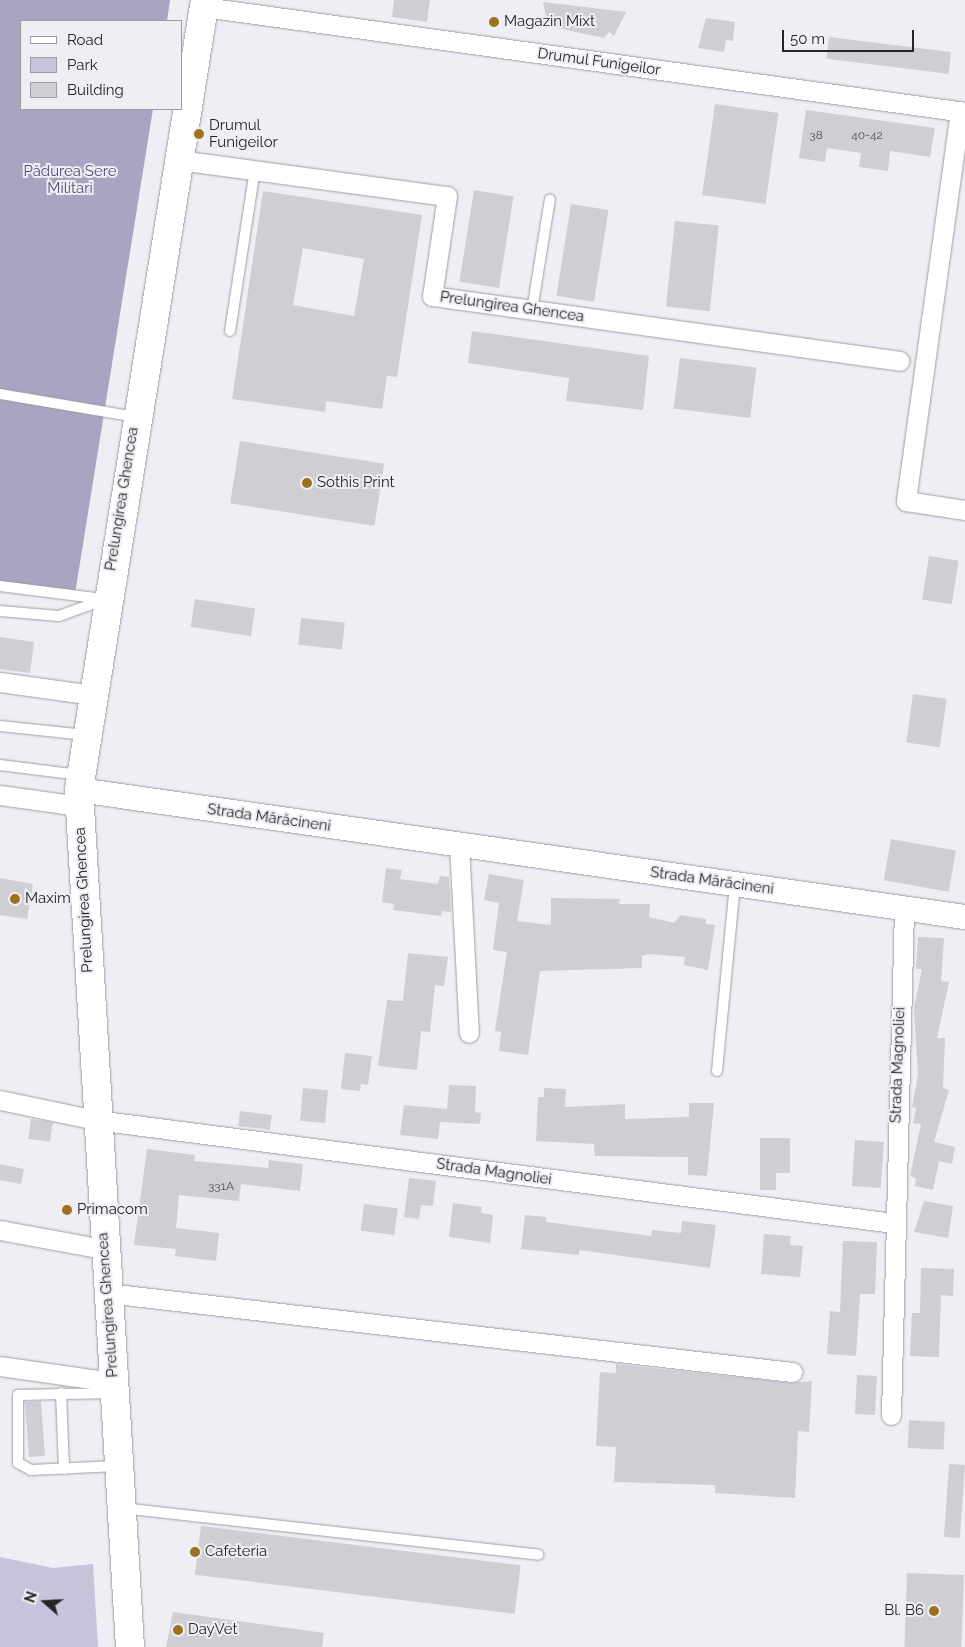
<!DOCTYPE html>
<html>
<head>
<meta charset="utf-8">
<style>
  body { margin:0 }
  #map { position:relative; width:965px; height:1647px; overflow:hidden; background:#eeeef4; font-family:Raleway,sans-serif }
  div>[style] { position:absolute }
  .green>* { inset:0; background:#c6c4db }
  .forest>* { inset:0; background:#a7a5c2 }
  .building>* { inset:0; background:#cfced4; transform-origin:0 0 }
  .roads { filter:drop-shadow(0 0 1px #9e9da3) drop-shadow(0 0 1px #9e9da3) }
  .service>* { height:10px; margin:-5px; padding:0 5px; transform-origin:5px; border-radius:5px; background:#fff }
  .minor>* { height:19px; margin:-9.5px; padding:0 9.5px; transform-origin:9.5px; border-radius:9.5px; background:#fff }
  .tertiary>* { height:24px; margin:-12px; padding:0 12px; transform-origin:12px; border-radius:12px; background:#fff }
  .secondary>* { height:28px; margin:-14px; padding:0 14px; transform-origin:14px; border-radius:14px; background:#fff }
  .dots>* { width:14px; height:14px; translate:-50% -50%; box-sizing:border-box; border:2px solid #eeeef4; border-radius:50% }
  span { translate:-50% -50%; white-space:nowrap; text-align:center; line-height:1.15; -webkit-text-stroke:4px #eeeef4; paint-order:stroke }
  .number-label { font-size:12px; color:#504f52 }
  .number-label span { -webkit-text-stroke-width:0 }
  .poi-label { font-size:15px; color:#252527 }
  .left { translate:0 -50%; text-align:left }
  .right { translate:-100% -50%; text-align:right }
  .street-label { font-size:15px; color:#252527 }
  .park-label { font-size:15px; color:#544e7b }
  .legend { position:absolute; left:20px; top:20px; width:162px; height:90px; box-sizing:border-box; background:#eeeef4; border:1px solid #9e9ea2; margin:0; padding:6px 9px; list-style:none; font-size:15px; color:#252527 }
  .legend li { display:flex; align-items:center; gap:10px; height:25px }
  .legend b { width:25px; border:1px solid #9e9ea2 }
  .north { position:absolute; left:20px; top:1577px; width:50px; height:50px; -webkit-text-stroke:4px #eeeef4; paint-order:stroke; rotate:289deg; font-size:14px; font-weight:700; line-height:20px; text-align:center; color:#252527 }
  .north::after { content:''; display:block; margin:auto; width:18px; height:22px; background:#252527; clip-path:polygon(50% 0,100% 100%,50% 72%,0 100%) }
  .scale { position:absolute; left:782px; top:30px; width:132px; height:22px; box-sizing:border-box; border:2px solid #252527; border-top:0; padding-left:6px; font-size:15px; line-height:18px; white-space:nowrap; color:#252527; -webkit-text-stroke:4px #eeeef4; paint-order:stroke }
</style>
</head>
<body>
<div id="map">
  <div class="green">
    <i style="clip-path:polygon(0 1557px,53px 1568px,93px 1564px,98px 1647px,0 1647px)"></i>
  </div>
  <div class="forest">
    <i style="clip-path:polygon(0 0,170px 0,167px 21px,21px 21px,21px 109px,153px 109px,74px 600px,0 590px)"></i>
  </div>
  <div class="building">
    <i style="clip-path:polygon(394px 0,430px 0,427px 22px,392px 17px)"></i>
    <i style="clip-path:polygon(543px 2px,626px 12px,614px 36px,609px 32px,604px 38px,548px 26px)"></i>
    <i style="clip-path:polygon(706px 18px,735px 22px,733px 41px,726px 40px,724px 52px,698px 48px)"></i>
    <i style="left:829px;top:37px;width:123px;height:22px;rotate:7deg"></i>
    <i style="left:715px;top:104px;width:64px;height:92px;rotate:8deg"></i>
    <i style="clip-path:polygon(806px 110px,935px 128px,930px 157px,890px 151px,888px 171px,859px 167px,861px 153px,827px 148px,825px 162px,799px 158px)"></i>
    <i style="left:474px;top:190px;width:40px;height:93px;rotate:9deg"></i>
    <i style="clip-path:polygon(evenodd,263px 191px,422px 215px,397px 377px,387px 376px,382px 409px,326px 401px,325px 412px,232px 399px,263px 191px,303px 248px,364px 259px,354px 316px,293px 305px,303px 248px)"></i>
    <i style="left:571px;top:204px;width:38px;height:93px;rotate:9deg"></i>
    <i style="left:675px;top:221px;width:44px;height:86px;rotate:6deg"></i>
    <i style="clip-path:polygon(472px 331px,649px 356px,643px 410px,566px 401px,569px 378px,468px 363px)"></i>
    <i style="left:680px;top:358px;width:77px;height:51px;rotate:7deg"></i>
    <i style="left:240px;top:441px;width:146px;height:63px;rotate:9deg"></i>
    <i style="left:929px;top:556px;width:30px;height:44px;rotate:9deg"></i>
    <i style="left:195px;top:599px;width:61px;height:28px;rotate:9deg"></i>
    <i style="left:301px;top:618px;width:44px;height:27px;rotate:6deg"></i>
    <i style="clip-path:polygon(0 637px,34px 642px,30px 673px,0 669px)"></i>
    <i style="left:913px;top:694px;width:34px;height:49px;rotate:8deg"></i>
    <i style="left:891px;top:839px;width:66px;height:42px;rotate:10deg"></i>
    <i style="clip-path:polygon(386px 868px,402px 870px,400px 879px,438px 884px,440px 876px,449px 877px,451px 912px,442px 911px,441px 916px,393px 910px,394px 904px,382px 902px)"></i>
    <i style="clip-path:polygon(489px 874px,524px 880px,517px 921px,551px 925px,551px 898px,620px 899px,619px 904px,650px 904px,649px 917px,674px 923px,681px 915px,706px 919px,706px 924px,715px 925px,708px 970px,684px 965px,685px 957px,649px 954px,642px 956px,642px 968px,540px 971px,528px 1055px,499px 1051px,501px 1032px,495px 1031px,507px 952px,493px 950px,499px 903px,484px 900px)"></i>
    <i style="clip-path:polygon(0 878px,33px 884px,27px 919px,0 915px)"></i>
    <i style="clip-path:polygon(918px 937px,944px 938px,941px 981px,949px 982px,937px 1038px,945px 1038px,943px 1088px,949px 1090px,934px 1142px,955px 1147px,952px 1164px,939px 1161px,933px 1190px,915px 1186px,916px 1178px,910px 1176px,921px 1124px,913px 1123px,916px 1108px,912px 1107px,918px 1075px,914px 1008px,922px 969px,916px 969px)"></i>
    <i style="clip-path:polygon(408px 953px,448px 957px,444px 986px,435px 985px,430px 1032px,421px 1031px,417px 1070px,378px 1066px,387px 1000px,403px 1001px)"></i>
    <i style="clip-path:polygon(345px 1053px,372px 1056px,368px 1085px,361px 1084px,360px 1091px,341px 1089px)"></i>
    <i style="clip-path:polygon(449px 1085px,476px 1086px,475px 1112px,481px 1113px,480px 1124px,440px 1122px,438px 1139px,400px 1135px,404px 1105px,447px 1109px)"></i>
    <i style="left:303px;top:1088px;width:25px;height:33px;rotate:5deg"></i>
    <i style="clip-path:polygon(544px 1088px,566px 1089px,565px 1107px,625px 1104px,625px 1119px,689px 1117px,689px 1103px,714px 1103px,707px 1176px,688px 1175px,688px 1157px,595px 1156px,594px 1144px,536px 1141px,538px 1097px,544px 1097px)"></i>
    <i style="left:240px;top:1111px;width:32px;height:15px;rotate:7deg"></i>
    <i style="left:31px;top:1119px;width:22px;height:20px;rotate:8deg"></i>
    <i style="clip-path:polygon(760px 1138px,790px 1138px,790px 1173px,776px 1173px,776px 1190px,760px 1190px)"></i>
    <i style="left:855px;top:1140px;width:29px;height:46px;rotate:4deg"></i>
    <i style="clip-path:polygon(147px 1149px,195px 1155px,194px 1161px,268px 1168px,269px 1160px,303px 1164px,300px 1191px,241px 1184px,239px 1201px,179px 1195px,176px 1228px,219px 1233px,216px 1261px,175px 1256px,176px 1249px,134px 1245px)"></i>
    <i style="clip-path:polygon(0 1164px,24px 1169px,21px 1184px,0 1180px)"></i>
    <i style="clip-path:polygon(409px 1178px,436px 1181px,433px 1206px,421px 1205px,419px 1219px,404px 1217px)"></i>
    <i style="clip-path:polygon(924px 1201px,953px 1206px,948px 1238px,914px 1232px)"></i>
    <i style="clip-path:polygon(453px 1203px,482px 1207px,481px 1213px,493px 1215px,490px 1243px,449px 1237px)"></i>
    <i style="left:364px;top:1204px;width:34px;height:27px;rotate:7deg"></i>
    <i style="clip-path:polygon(525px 1215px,546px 1217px,546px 1222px,651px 1236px,652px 1230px,681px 1233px,682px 1221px,716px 1225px,710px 1268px,579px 1250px,579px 1255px,521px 1249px)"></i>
    <i style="clip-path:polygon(764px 1234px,791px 1236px,790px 1245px,803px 1246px,800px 1277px,761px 1274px)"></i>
    <i style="clip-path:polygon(843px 1241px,877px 1242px,875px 1294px,860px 1294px,856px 1356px,827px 1354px,830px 1311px,840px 1312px)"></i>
    <i style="clip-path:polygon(921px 1268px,954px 1269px,953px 1296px,941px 1295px,939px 1357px,910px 1356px,912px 1313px,920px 1313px)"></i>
    <i style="clip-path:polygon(616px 1364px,791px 1383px,812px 1381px,809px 1432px,798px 1431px,795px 1498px,715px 1493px,715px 1485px,614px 1482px,616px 1447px,596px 1446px,600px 1372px,616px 1373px)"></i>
    <i style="left:857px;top:1375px;width:20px;height:39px;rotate:3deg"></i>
    <i style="left:41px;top:1401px;width:55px;height:16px;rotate:86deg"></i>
    <i style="left:909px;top:1420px;width:36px;height:28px;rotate:3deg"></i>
    <i style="left:949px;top:1464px;width:16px;height:73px;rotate:4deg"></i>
    <i style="left:201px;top:1526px;width:322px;height:49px;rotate:7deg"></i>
    <i style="left:907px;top:1573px;width:57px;height:74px;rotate:2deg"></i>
    <i style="clip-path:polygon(173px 1612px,324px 1633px,322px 1647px,166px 1647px)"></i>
  </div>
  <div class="roads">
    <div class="service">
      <i style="left:532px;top:310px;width:112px;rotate:-80.8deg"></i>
      <i style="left:230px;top:331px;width:163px;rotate:-81.2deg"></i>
      <i style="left:0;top:394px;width:138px;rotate:9.6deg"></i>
      <i style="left:0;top:586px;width:104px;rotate:7.2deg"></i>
      <i style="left:0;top:611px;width:59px;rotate:4.8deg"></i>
      <i style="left:59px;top:616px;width:50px;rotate:-19.9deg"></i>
      <i style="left:0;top:726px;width:86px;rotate:6deg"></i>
      <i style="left:0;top:765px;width:80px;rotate:7.2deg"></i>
      <i style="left:717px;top:1071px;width:188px;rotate:-84.5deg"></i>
      <i style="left:61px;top:1393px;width:76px;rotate:87.7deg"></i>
      <i style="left:114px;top:1393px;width:96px;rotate:178.8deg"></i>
      <i style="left:18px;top:1395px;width:68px;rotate:90deg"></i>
      <i style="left:18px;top:1463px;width:15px;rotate:28deg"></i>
      <i style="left:31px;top:1470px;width:86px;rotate:-2.7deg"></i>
      <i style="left:122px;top:1508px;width:419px;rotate:6.4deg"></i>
    </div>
    <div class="minor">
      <i style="left:204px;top:7px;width:768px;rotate:7.86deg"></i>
      <i style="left:960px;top:111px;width:394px;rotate:97.9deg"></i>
      <i style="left:906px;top:501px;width:60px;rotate:8.7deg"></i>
      <i style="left:179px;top:160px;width:270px;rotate:7.7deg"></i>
      <i style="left:447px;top:196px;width:101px;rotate:98.5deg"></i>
      <i style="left:432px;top:296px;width:472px;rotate:7.9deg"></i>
      <i style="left:0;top:682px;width:93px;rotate:8deg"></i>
      <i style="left:0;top:795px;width:80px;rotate:7.9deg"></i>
      <i style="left:459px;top:845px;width:188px;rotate:87deg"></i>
      <i style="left:0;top:1100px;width:98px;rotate:11.8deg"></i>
      <i style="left:96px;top:1120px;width:804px;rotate:7.36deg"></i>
      <i style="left:0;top:1230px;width:106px;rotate:10.4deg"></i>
      <i style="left:107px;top:1293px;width:690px;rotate:6.58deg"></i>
      <i style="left:0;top:1366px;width:114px;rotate:8.1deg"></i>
      <i style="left:891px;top:1415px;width:508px;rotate:-88.53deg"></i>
    </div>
    <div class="tertiary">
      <i style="left:79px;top:790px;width:895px;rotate:8.16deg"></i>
    </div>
    <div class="secondary">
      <i style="left:130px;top:1647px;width:859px;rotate:-93.41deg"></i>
      <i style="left:79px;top:790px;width:800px;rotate:-80.94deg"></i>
    </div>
  </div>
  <div class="dots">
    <i style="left:494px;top:22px;background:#9c7220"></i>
    <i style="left:199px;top:134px;background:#9c7220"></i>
    <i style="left:307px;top:483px;background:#9c7220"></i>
    <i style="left:15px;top:899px;background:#9c7220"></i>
    <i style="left:67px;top:1210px;background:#9c7220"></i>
    <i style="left:195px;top:1552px;background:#9c7220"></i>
    <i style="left:934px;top:1611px;background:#9c7220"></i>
    <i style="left:178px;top:1630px;background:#9c7220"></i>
  </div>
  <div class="number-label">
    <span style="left:816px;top:136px">38</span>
    <span style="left:867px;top:136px">40-42</span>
    <span style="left:221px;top:1187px">331A</span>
  </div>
  <div class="poi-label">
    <span class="left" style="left:504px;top:22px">Magazin Mixt</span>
    <span class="left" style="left:209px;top:134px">Drumul<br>Funigeilor</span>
    <span class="left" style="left:317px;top:483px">Sothis Print</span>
    <span class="left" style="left:25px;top:899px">Maxim</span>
    <span class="left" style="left:77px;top:1210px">Primacom</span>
    <span class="left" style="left:205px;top:1552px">Cafeteria</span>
    <span class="right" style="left:924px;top:1611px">Bl. B6</span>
    <span class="left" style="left:188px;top:1630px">DayVet</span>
  </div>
  <div class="street-label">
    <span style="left:599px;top:62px;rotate:8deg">Drumul Funigeilor</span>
    <span style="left:512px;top:307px;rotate:8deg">Prelungirea Ghencea</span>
    <span style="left:122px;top:499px;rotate:-81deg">Prelungirea Ghencea</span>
    <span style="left:269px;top:818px;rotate:8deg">Strada Mărăcineni</span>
    <span style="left:712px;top:881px;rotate:8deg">Strada Mărăcineni</span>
    <span style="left:84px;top:900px;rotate:-93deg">Prelungirea Ghencea</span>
    <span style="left:898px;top:1065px;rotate:-88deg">Strada Magnoliei</span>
    <span style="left:494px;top:1172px;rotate:8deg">Strada Magnoliei</span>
    <span style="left:108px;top:1305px;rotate:-94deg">Prelungirea Ghencea</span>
  </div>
  <div class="park-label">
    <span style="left:70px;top:180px">Pădurea Sere<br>Militari</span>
  </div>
  <ul class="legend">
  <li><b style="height:6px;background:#fff"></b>Road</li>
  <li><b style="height:14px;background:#c6c4db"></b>Park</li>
  <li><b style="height:14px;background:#cfced4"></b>Building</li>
  </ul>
  <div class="north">N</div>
  <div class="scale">50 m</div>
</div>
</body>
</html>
